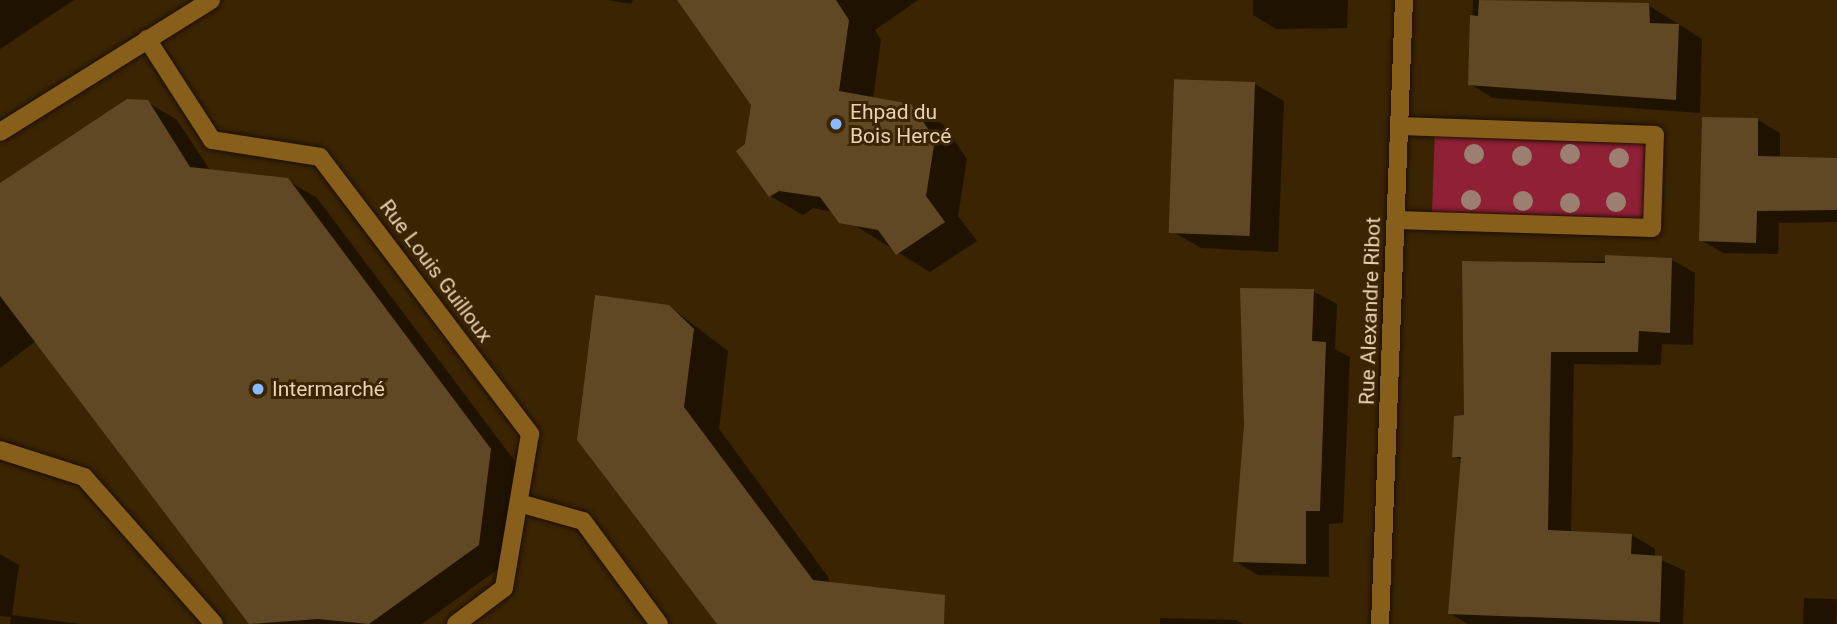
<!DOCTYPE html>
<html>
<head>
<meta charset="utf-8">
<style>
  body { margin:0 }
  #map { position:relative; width:1837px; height:624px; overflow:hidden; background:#3a2401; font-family:Roboto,sans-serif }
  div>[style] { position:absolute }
  .green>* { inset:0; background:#8f2036; transform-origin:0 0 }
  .shadow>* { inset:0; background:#0007; transform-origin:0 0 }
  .building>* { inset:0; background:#614824; transform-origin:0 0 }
  .roads { filter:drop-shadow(0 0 2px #1c0f00) drop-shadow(0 0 2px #1c0f00) }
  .lane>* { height:18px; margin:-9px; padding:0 9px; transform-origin:9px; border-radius:9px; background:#875e1a }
  .street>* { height:18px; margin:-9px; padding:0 9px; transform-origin:9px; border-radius:9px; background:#875e1a }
  .trees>* { width:20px; height:20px; margin:-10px; border-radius:50%; background:#9b7f70 }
  .dots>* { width:19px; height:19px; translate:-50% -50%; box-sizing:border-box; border:4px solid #3a2401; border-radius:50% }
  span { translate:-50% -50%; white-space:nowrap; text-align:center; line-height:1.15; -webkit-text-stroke:6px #3a2401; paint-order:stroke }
  .poi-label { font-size:21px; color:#e9d2b3 }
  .left { translate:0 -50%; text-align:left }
  .street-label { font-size:21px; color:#e9d2b3 }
</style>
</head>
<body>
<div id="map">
  <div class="green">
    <i style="left:1435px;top:127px;width:215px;height:94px;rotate:2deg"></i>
  </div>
  <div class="shadow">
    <i style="clip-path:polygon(0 0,74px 0,0 49px)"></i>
    <i style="clip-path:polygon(608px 0,633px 0,631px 4px)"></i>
    <i style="clip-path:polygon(679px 0,918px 0,875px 30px,881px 40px,873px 99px,910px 106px,944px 125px,967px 159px,958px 216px,977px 241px,930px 272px,833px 212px,813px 208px,803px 215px,770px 196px,746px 145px,753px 104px)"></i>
    <i style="clip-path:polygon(1253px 0,1348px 0,1347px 28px,1276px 29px,1253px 15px)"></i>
    <i style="clip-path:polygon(1473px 0,1648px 5px,1702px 39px,1700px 113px,1493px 98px,1470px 84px)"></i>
    <i style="clip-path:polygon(1255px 84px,1284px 101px,1278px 252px,1201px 248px,1171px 231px)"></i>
    <i style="clip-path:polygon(147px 102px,177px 120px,210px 170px,287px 180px,317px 198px,520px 468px,508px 562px,422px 624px,251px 624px,36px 341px,0 368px,0 185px)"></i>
    <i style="clip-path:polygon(1758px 120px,1780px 133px,1780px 158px,1837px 159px,1837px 222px,1779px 223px,1778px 254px,1723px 253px,1701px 240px)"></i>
    <i style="clip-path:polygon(1672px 260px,1695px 273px,1693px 345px,1662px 344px,1661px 365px,1574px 364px,1571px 533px,1632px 535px,1655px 549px,1655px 557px,1685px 571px,1683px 624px,1468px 624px,1449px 613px,1463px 461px,1454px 456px,1466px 417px,1464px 263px)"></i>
    <i style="clip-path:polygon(1313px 291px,1337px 304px,1335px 349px,1350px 357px,1343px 523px,1329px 524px,1329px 577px,1258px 575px,1234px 561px,1246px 425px)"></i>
    <i style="clip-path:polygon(669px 306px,728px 351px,719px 429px,829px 578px,829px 624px,719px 624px,579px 439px)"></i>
    <i style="clip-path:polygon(0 554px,19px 565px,12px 615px,81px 624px,10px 624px,11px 617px,0 616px)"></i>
    <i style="left:1804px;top:598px;width:33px;height:26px;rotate:2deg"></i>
    <i style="clip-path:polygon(1160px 618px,1236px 620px,1243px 624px,1160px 624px)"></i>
  </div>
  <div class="building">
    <i style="clip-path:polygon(677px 0,836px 0,849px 20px,839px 91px,911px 104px,935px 139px,926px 196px,945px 222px,896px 255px,878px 230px,839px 223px,820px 197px,779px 191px,769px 197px,736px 151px,745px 144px,751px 105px)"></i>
    <i style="clip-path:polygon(1479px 0,1649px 3px,1650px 23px,1679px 24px,1676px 100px,1468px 85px,1470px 15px,1478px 16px)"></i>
    <i style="left:1255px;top:82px;width:154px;height:81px;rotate:92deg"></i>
    <i style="clip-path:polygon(127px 99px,148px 100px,190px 167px,288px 178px,491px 449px,479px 545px,369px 624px,318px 619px,249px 624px,0 296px,0 183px)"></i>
    <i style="clip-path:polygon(1702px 117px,1758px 118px,1758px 156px,1837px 158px,1837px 210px,1757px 211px,1756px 243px,1699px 241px)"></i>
    <i style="clip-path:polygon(1605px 255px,1672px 258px,1670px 333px,1639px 331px,1638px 352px,1551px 352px,1548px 530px,1632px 534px,1631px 554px,1662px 556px,1660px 622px,1448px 614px,1461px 457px,1452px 457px,1454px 416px,1464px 415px,1462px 261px,1605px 263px)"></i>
    <i style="clip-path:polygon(1240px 288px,1314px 289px,1312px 341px,1326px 342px,1320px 511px,1306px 511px,1306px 564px,1233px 562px,1244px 425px)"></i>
    <i style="clip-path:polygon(595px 295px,669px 305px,694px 329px,684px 407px,813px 580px,945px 595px,944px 624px,717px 624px,577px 440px)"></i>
  </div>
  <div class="roads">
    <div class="lane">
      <i style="left:1397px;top:220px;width:255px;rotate:1.8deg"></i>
      <i style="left:1652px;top:228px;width:93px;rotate:-88.2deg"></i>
      <i style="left:1655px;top:135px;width:254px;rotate:-178deg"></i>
      <i style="left:0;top:450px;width:88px;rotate:17.8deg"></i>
      <i style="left:84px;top:477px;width:196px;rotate:48.5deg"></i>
      <i style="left:519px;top:503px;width:66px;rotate:15.7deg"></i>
      <i style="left:583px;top:521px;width:128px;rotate:53.6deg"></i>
    </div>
    <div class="street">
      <i style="left:147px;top:39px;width:120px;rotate:57.2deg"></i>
      <i style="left:212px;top:140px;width:109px;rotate:8.9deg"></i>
      <i style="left:320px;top:157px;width:348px;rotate:52.8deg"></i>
      <i style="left:530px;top:434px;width:156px;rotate:99.6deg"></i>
      <i style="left:504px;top:588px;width:60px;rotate:143.1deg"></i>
      <i style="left:0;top:132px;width:249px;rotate:-32deg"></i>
      <i style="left:1380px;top:624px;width:624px;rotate:-87.8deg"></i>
    </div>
  </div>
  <div class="trees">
    <i style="left:1474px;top:154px"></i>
    <i style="left:1570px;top:154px"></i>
    <i style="left:1522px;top:156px"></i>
    <i style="left:1619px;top:158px"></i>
    <i style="left:1471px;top:200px"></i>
    <i style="left:1523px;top:201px"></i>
    <i style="left:1616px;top:202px"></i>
    <i style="left:1570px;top:203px"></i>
  </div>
  <div class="dots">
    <i style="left:836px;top:124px;background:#87bbfb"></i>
    <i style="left:258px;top:389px;background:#87bbfb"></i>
  </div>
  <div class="poi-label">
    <span class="left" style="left:850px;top:124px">Ehpad du<br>Bois Hercé</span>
    <span class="left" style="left:272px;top:389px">Intermarché</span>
  </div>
  <div class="street-label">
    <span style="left:436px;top:271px;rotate:53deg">Rue Louis Guilloux</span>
    <span style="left:1370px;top:311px;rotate:-88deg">Rue Alexandre Ribot</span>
  </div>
</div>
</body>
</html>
